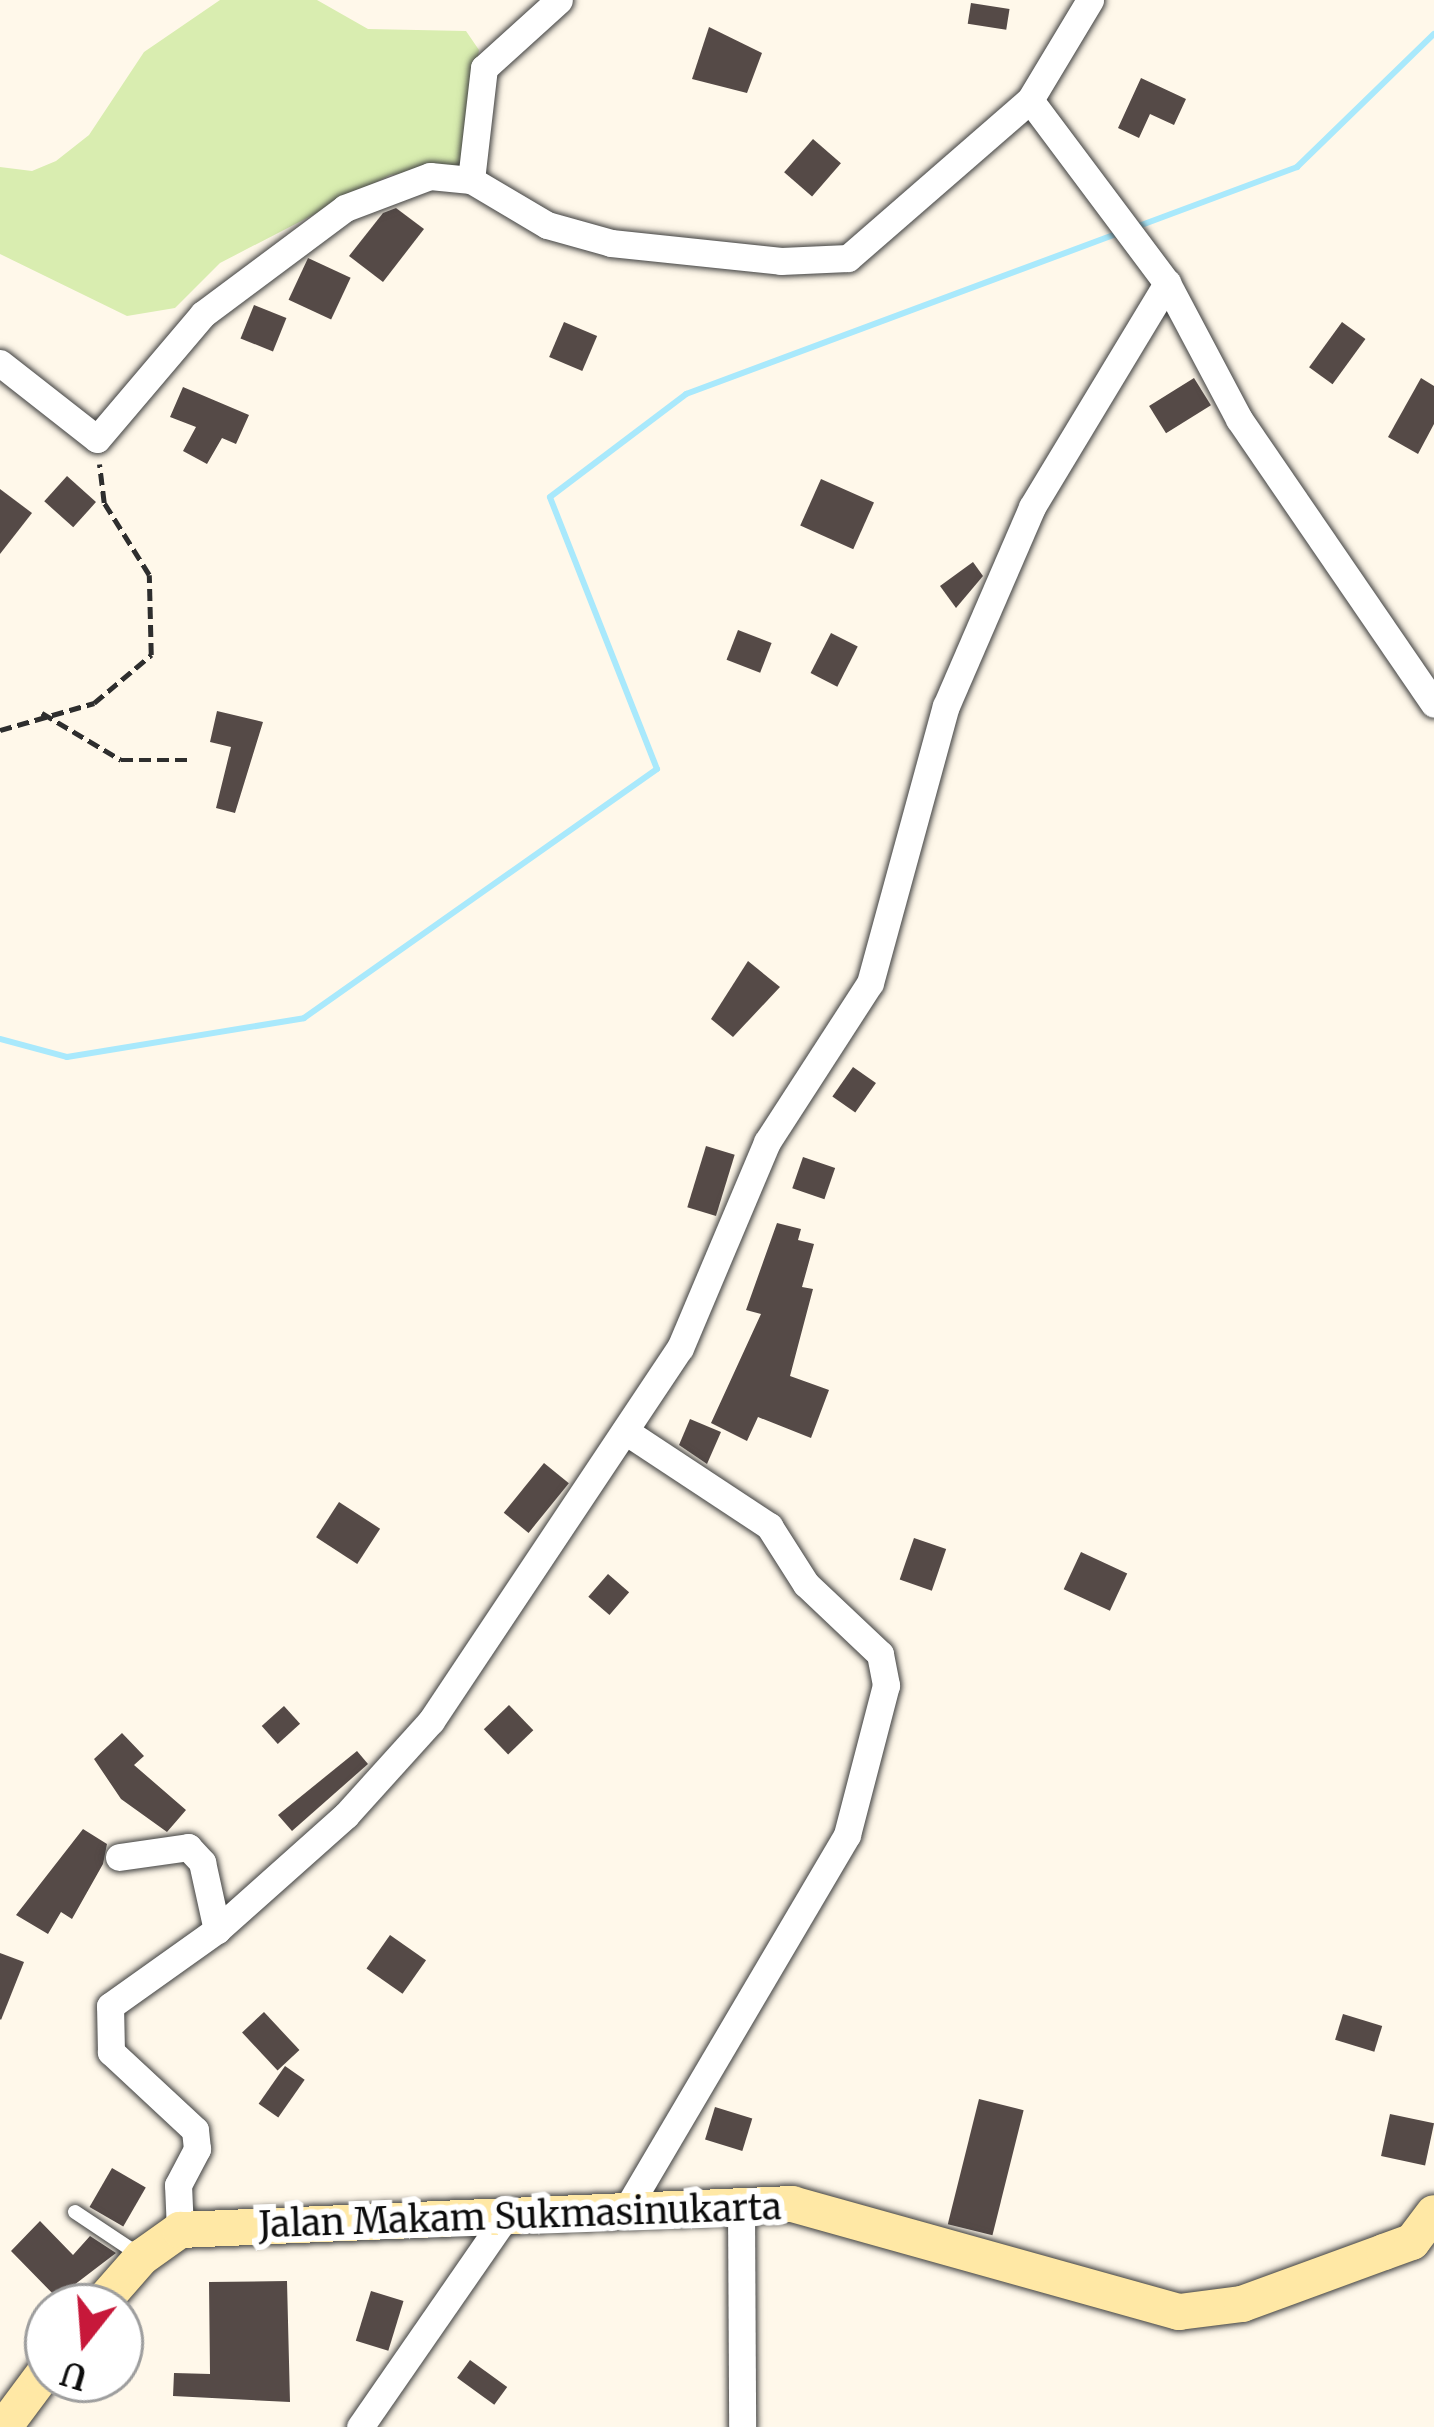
<!DOCTYPE html>
<html>
<head>
<meta charset="utf-8">
<style>
  body { margin:0 }
  #map { position:relative; width:1434px; height:2427px; overflow:hidden; background:#fff8ea; font-family:Merriweather,serif }
  div>[style] { position:absolute }
  .green>* { inset:0; background:#d9edb0 }
  .stream>* { height:6px; margin:-3px; padding:0 3px; transform-origin:3px; border-radius:3px; background:#a9e9fc }
  .building>* { inset:0; background:#554a47; transform-origin:0 0 }
  .path>* { height:4.5px; margin-top:-2.25px; transform-origin:0; background:repeating-linear-gradient(90deg,#2e2e2e 0 12px,transparent 0 18px) }
  .roads { filter:drop-shadow(0 0 3px #3f3f3f) drop-shadow(0 0 3px #3f3f3f) }
  .lane>* { height:14px; margin:-7px; padding:0 7px; transform-origin:7px; border-radius:7px; background:#fff }
  .street>* { height:27px; margin:-13.5px; padding:0 13.5px; transform-origin:13.5px; border-radius:13.5px; background:#fff }
  .secondary>* { height:36px; margin:-18px; padding:0 18px; transform-origin:18px; border-radius:18px; background:#ffe8a5 }
  span { translate:-50% -50%; white-space:nowrap; text-align:center; line-height:1.15; -webkit-text-stroke:12px #fff; paint-order:stroke }
  .street-label { font-size:36px; color:#0c0c0c }
  .north { position:absolute; left:24px; top:2283px; width:120px; height:120px; box-sizing:border-box; background:#fff; border:3px solid #9e9e9e; border-radius:50%; rotate:197deg; font-size:33px; font-weight:700; line-height:48px; text-align:center; color:#0c0c0c }
  .north::after { content:''; display:block; margin:auto; width:42px; height:54px; background:#c7183a; clip-path:polygon(50% 0,100% 100%,50% 72%,0 100%) }
</style>
</head>
<body>
<div id="map">
  <div class="green">
    <i style="clip-path:polygon(220px 0,317px 0,368px 29px,466px 31px,479px 50px,460px 167px,390px 175px,220px 263px,175px 308px,127px 316px,0 254px,0 167px,32px 171px,56px 161px,89px 135px,144px 52px)"></i>
  </div>
  <div class="stream">
    <i style="left:1136px;top:227px;width:172px;rotate:-20.4deg"></i>
    <i style="left:1297px;top:167px;width:191px;rotate:-44.2deg"></i>
    <i style="left:0;top:1039px;width:69px;rotate:15deg"></i>
    <i style="left:67px;top:1057px;width:240px;rotate:-9.3deg"></i>
    <i style="left:304px;top:1018px;width:432px;rotate:-35.2deg"></i>
    <i style="left:657px;top:769px;width:292px;rotate:-111.5deg"></i>
    <i style="left:550px;top:497px;width:171px;rotate:-37.1deg"></i>
    <i style="left:686px;top:394px;width:461px;rotate:-20.4deg"></i>
  </div>
  <div class="building">
    <i style="left:971px;top:3px;width:39px;height:21px;rotate:9deg"></i>
    <i style="clip-path:polygon(709px 27px,762px 53px,747px 93px,692px 79px)"></i>
    <i style="clip-path:polygon(1141px 78px,1186px 99px,1174px 125px,1150px 114px,1139px 138px,1118px 128px)"></i>
    <i style="left:813px;top:139px;width:37px;height:44px;rotate:41deg"></i>
    <i style="clip-path:polygon(396px 208px,424px 229px,383px 282px,349px 256px,383px 213px)"></i>
    <i style="left:308px;top:258px;width:47px;height:46px;rotate:25deg"></i>
    <i style="left:254px;top:305px;width:35px;height:36px;rotate:22deg"></i>
    <i style="left:564px;top:322px;width:36px;height:38px;rotate:23deg"></i>
    <i style="left:1342px;top:322px;width:29px;height:56px;rotate:36deg"></i>
    <i style="left:1194px;top:378px;width:32px;height:53px;rotate:58deg"></i>
    <i style="clip-path:polygon(1421px 378px,1434px 386px,1434px 424px,1418px 454px,1388px 437px)"></i>
    <i style="clip-path:polygon(183px 387px,249px 415px,236px 444px,222px 438px,207px 464px,183px 451px,196px 427px,170px 417px)"></i>
    <i style="left:67px;top:476px;width:39px;height:34px;rotate:42deg"></i>
    <i style="left:821px;top:479px;width:58px;height:51px;rotate:24deg"></i>
    <i style="clip-path:polygon(0 489px,32px 513px,0 554px)"></i>
    <i style="clip-path:polygon(973px 562px,983px 576px,956px 608px,940px 586px)"></i>
    <i style="left:738px;top:630px;width:36px;height:32px;rotate:21deg"></i>
    <i style="left:831px;top:633px;width:30px;height:45px;rotate:27deg"></i>
    <i style="clip-path:polygon(217px 711px,263px 722px,235px 813px,216px 808px,231px 747px,210px 742px)"></i>
    <i style="clip-path:polygon(748px 961px,780px 987px,733px 1037px,711px 1019px)"></i>
    <i style="left:853px;top:1067px;width:28px;height:36px;rotate:35deg"></i>
    <i style="left:706px;top:1146px;width:30px;height:64px;rotate:17deg"></i>
    <i style="left:803px;top:1157px;width:34px;height:33px;rotate:19deg"></i>
    <i style="clip-path:polygon(777px 1223px,801px 1229px,798px 1240px,814px 1244px,802px 1287px,813px 1289px,790px 1376px,829px 1390px,811px 1438px,758px 1417px,747px 1441px,711px 1423px,761px 1314px,746px 1310px)"></i>
    <i style="clip-path:polygon(690px 1419px,721px 1432px,707px 1464px,679px 1445px)"></i>
    <i style="left:544px;top:1463px;width:32px;height:64px;rotate:39deg"></i>
    <i style="left:339px;top:1502px;width:49px;height:42px;rotate:33deg"></i>
    <i style="left:914px;top:1538px;width:34px;height:44px;rotate:19deg"></i>
    <i style="left:1081px;top:1552px;width:51px;height:41px;rotate:25deg"></i>
    <i style="left:608px;top:1574px;width:28px;height:30px;rotate:41deg"></i>
    <i style="left:509px;top:1705px;width:35px;height:35px;rotate:46deg"></i>
    <i style="left:284px;top:1706px;width:24px;height:30px;rotate:48deg"></i>
    <i style="clip-path:polygon(122px 1733px,144px 1756px,134px 1765px,186px 1810px,167px 1832px,121px 1799px,94px 1759px)"></i>
    <i style="clip-path:polygon(357px 1751px,368px 1764px,292px 1831px,278px 1815px)"></i>
    <i style="clip-path:polygon(83px 1829px,107px 1844px,103px 1864px,72px 1919px,61px 1912px,48px 1934px,16px 1915px)"></i>
    <i style="left:390px;top:1935px;width:44px;height:41px;rotate:35deg"></i>
    <i style="clip-path:polygon(0 1953px,24px 1962px,1px 2020px,0 2019px)"></i>
    <i style="left:264px;top:2012px;width:52px;height:30px;rotate:47deg"></i>
    <i style="left:1343px;top:2014px;width:41px;height:27px;rotate:17deg"></i>
    <i style="left:285px;top:2066px;width:24px;height:46px;rotate:35deg"></i>
    <i style="left:979px;top:2099px;width:46px;height:129px;rotate:14deg"></i>
    <i style="left:715px;top:2107px;width:39px;height:34px;rotate:17deg"></i>
    <i style="left:1390px;top:2114px;width:45px;height:43px;rotate:12deg"></i>
    <i style="left:112px;top:2168px;width:39px;height:45px;rotate:30deg"></i>
    <i style="clip-path:polygon(40px 2221px,73px 2255px,90px 2236px,116px 2253px,57px 2298px,11px 2251px)"></i>
    <i style="clip-path:polygon(287px 2281px,290px 2402px,173px 2396px,174px 2373px,210px 2374px,209px 2282px)"></i>
    <i style="left:371px;top:2291px;width:34px;height:52px;rotate:17deg"></i>
    <i style="left:470px;top:2360px;width:46px;height:22px;rotate:36deg"></i>
  </div>
  <div class="path">
    <i style="left:42px;top:713px;width:92px;rotate:30.7deg"></i>
    <i style="left:121px;top:760px;width:69px"></i>
    <i style="left:0;top:730px;width:98px;rotate:-16deg"></i>
    <i style="left:94px;top:703px;width:75px;rotate:-40.1deg"></i>
    <i style="left:151px;top:655px;width:80px;rotate:-91.4deg"></i>
    <i style="left:149px;top:575px;width:85px;rotate:-122deg"></i>
    <i style="left:104px;top:503px;width:39px;rotate:-97deg"></i>
  </div>
  <div class="roads">
    <div class="lane">
      <i style="left:75px;top:2212px;width:76px;rotate:33.7deg"></i>
    </div>
    <div class="street">
      <i style="left:1090px;top:0;width:117px;rotate:121deg"></i>
      <i style="left:1030px;top:100px;width:229px;rotate:53.2deg"></i>
      <i style="left:1167px;top:283px;width:154px;rotate:62.1deg"></i>
      <i style="left:1239px;top:419px;width:345px;rotate:55.6deg"></i>
      <i style="left:471px;top:180px;width:113px;rotate:-83.4deg"></i>
      <i style="left:484px;top:68px;width:101px;rotate:-42.2deg"></i>
      <i style="left:0;top:363px;width:123px;rotate:38.1deg"></i>
      <i style="left:97px;top:439px;width:164px;rotate:-49.7deg"></i>
      <i style="left:203px;top:314px;width:177px;rotate:-36.7deg"></i>
      <i style="left:345px;top:208px;width:91px;rotate:-20.6deg"></i>
      <i style="left:430px;top:176px;width:41px;rotate:5.6deg"></i>
      <i style="left:471px;top:180px;width:88px;rotate:30.6deg"></i>
      <i style="left:547px;top:225px;width:66px;rotate:15.7deg"></i>
      <i style="left:611px;top:243px;width:171px;rotate:6deg"></i>
      <i style="left:781px;top:261px;width:67px;rotate:-2.6deg"></i>
      <i style="left:848px;top:258px;width:241px;rotate:-41deg"></i>
      <i style="left:625px;top:1431px;width:173px;rotate:33.4deg"></i>
      <i style="left:769px;top:1526px;width:69px;rotate:57.5deg"></i>
      <i style="left:806px;top:1584px;width:102px;rotate:43.4deg"></i>
      <i style="left:880px;top:1654px;width:32px;rotate:79deg"></i>
      <i style="left:886px;top:1685px;width:155px;rotate:104.6deg"></i>
      <i style="left:847px;top:1835px;width:432px;rotate:120.5deg"></i>
      <i style="left:119px;top:1857px;width:70px;rotate:-8.2deg"></i>
      <i style="left:188px;top:1847px;width:21px;rotate:47deg"></i>
      <i style="left:202px;top:1862px;width:70px;rotate:77.6deg"></i>
      <i style="left:741px;top:2204px;width:223px;rotate:89.7deg"></i>
      <i style="left:180px;top:2230px;width:45px;rotate:-92.5deg"></i>
      <i style="left:178px;top:2185px;width:41px;rotate:-62.2deg"></i>
      <i style="left:197px;top:2149px;width:19px;rotate:-96deg"></i>
      <i style="left:195px;top:2130px;width:115px;rotate:-137.1deg"></i>
      <i style="left:111px;top:2052px;width:46px;rotate:-91.2deg"></i>
      <i style="left:110px;top:2006px;width:131px;rotate:-35.4deg"></i>
      <i style="left:217px;top:1930px;width:173px;rotate:-41.7deg"></i>
      <i style="left:346px;top:1815px;width:127px;rotate:-47.9deg"></i>
      <i style="left:431px;top:1721px;width:448px;rotate:-56.3deg"></i>
      <i style="left:680px;top:1348px;width:224px;rotate:-67.1deg"></i>
      <i style="left:767px;top:1142px;width:189px;rotate:-57.1deg"></i>
      <i style="left:870px;top:983px;width:287px;rotate:-74.7deg"></i>
      <i style="left:946px;top:706px;width:217px;rotate:-66.6deg"></i>
      <i style="left:1032px;top:507px;width:262px;rotate:-58.9deg"></i>
      <i style="left:360px;top:2427px;width:260px;rotate:-55.3deg"></i>
    </div>
    <div class="secondary">
      <i style="left:98px;top:2307px;width:67px;rotate:-48.7deg"></i>
      <i style="left:142px;top:2257px;width:47px;rotate:-35.4deg"></i>
      <i style="left:180px;top:2230px;width:613px;rotate:-2.43deg"></i>
      <i style="left:792px;top:2204px;width:402px;rotate:15.6deg"></i>
      <i style="left:1179px;top:2312px;width:64px;rotate:-7.2deg"></i>
      <i style="left:1242px;top:2304px;width:151px;rotate:-20.1deg"></i>
      <i style="left:1384px;top:2252px;width:30px;rotate:-20deg"></i>
      <i style="left:1412px;top:2242px;width:36px;rotate:-53deg"></i>
      <i style="left:4px;top:2427px;width:74px;rotate:-53.3deg"></i>
    </div>
  </div>
  <div class="street-label">
    <span style="left:520px;top:2216px;rotate:-2deg">Jalan Makam Sukmasinukarta</span>
  </div>
  <div class="north">U</div>
</div>
</body>
</html>
